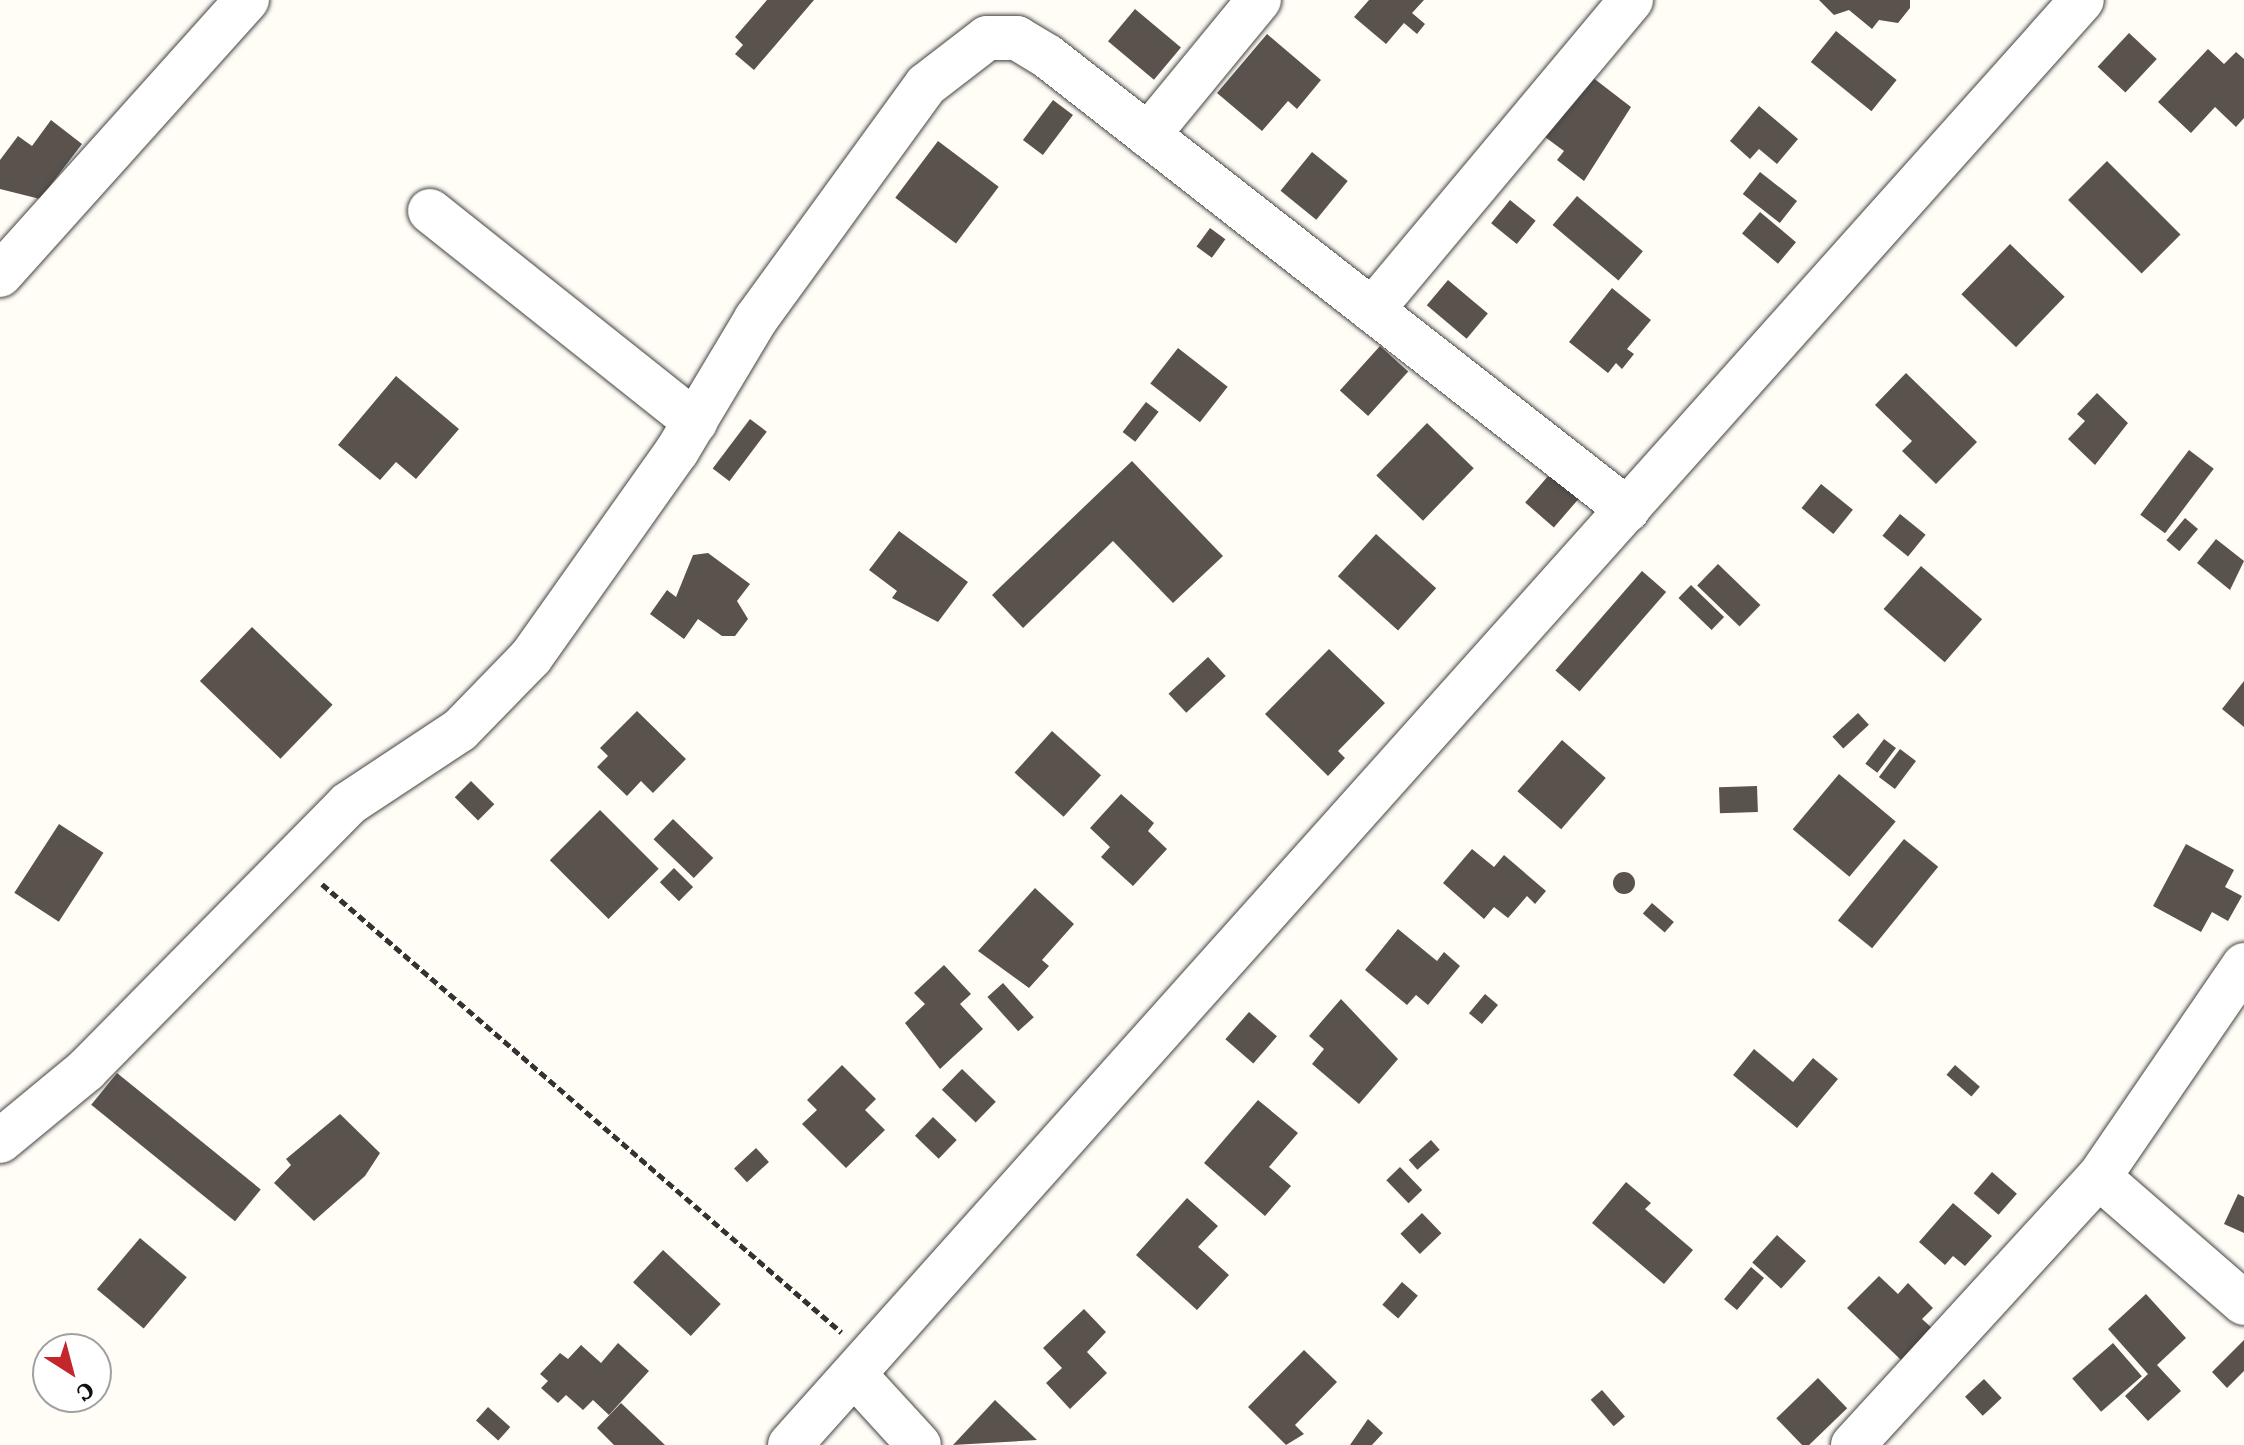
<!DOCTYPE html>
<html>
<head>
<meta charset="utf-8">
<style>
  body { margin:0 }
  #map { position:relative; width:2244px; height:1445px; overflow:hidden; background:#fffdf5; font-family:"Roboto Serif",serif }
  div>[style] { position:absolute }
  .building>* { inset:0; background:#5a524d; transform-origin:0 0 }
  .round { border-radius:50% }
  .path>* { height:5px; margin-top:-2.5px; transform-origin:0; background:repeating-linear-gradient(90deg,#333 0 8px,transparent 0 12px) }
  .roads { filter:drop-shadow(0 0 2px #444) drop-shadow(0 0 2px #444) }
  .minor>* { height:44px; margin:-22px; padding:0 22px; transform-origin:22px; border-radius:22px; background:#fff }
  span { translate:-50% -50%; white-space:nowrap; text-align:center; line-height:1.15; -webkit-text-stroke:8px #fff; paint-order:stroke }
  .north { position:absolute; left:32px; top:1333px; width:80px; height:80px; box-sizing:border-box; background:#fff; border:2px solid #a0a0a0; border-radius:50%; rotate:144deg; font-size:22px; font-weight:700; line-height:32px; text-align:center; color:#111 }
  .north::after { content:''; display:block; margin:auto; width:28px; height:36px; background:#c4262e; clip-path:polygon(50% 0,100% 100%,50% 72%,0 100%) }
</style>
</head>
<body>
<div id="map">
  <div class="building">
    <i style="clip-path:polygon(767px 0,814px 0,754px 70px,735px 54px,743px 45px,735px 37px)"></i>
    <i style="clip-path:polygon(1369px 0,1424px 0,1412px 13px,1425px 24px,1417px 34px,1404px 23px,1386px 44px,1354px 17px)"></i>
    <i style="clip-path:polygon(1819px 0,1910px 0,1910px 8px,1898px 23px,1879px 20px,1872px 29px,1849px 10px,1834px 15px)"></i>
    <i style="left:1135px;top:9px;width:60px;height:42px;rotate:40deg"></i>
    <i style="left:1836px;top:31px;width:78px;height:40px;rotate:39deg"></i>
    <i style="left:2129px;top:33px;width:38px;height:46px;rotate:43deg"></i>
    <i style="clip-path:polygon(1267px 34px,1321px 80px,1297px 109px,1288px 101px,1262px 131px,1217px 93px)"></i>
    <i style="clip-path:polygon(2208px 49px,2224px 64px,2236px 52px,2244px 59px,2244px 118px,2236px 127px,2215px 107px,2191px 133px,2158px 102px)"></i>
    <i style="clip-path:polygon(1592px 77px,1631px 107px,1584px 181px,1557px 160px,1564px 151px,1545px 137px)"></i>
    <i style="left:1053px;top:100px;width:25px;height:50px;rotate:37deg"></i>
    <i style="clip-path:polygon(1759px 106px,1798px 139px,1777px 164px,1759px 149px,1750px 159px,1730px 141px)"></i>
    <i style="clip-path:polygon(51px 120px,82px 144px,40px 199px,0 189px,0 160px,18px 136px,32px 146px)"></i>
    <i style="left:938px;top:141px;width:76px;height:71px;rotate:37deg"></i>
    <i style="left:1312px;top:152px;width:46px;height:50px;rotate:39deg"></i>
    <i style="left:2107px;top:161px;width:104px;height:55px;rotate:45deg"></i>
    <i style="left:1760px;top:172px;width:47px;height:28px;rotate:38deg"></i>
    <i style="left:1577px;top:196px;width:86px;height:38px;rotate:40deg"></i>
    <i style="left:1510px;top:200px;width:33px;height:30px;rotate:39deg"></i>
    <i style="left:1760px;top:212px;width:47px;height:28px;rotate:40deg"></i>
    <i style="left:1210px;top:228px;width:19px;height:23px;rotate:36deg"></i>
    <i style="left:2010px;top:244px;width:76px;height:70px;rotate:44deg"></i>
    <i style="left:1448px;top:280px;width:52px;height:33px;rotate:40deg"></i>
    <i style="clip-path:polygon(1612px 288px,1651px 320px,1627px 349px,1634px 354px,1622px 369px,1616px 363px,1608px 373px,1569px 342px)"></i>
    <i style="left:1380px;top:346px;width:38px;height:60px;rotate:42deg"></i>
    <i style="left:1178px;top:348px;width:63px;height:45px;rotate:38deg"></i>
    <i style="clip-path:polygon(1906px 373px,1977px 442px,1936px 484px,1902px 451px,1912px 441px,1875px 405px)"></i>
    <i style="clip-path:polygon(396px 376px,459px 429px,416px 479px,396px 462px,380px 480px,338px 445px)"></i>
    <i style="clip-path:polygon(2097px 393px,2128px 423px,2095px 465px,2068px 439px,2085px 421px,2077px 414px)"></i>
    <i style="left:1146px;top:402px;width:16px;height:38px;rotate:38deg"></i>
    <i style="left:750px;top:419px;width:21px;height:62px;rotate:37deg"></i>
    <i style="left:1427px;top:423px;width:65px;height:73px;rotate:44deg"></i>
    <i style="left:2189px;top:450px;width:31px;height:81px;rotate:37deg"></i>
    <i style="clip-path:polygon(1132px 461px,1223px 556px,1173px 603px,1113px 541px,1023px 628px,992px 595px)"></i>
    <i style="left:1556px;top:467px;width:38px;height:47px;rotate:41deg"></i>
    <i style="left:1821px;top:484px;width:41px;height:31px;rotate:39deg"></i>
    <i style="left:1900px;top:514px;width:33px;height:28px;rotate:39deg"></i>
    <i style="left:2185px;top:518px;width:17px;height:29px;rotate:40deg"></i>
    <i style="clip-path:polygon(899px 531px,968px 582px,938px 622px,892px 598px,897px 591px,869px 570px)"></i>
    <i style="left:1376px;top:534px;width:81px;height:57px;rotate:42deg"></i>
    <i style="clip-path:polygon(2216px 539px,2244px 561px,2230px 590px,2197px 563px)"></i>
    <i style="clip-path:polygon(708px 553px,750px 584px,737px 601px,748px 619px,735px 636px,722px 636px,698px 619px,684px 639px,650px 614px,667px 590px,676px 597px,693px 555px)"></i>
    <i style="left:1718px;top:564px;width:59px;height:30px;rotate:44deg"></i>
    <i style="left:1921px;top:566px;width:81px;height:57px;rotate:41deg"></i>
    <i style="left:1642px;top:571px;width:32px;height:132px;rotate:41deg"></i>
    <i style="left:1691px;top:585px;width:46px;height:18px;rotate:44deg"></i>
    <i style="left:252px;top:627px;width:112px;height:75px;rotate:44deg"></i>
    <i style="clip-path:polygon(1329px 649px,1385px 703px,1338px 751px,1345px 758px,1328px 776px,1265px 714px)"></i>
    <i style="left:1208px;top:657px;width:26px;height:54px;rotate:47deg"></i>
    <i style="clip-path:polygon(2244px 681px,2244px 727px,2222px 709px)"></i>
    <i style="clip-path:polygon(637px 711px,686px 759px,653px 793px,641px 781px,627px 796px,597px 767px,608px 756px,600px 748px)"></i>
    <i style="left:1858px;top:713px;width:16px;height:35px;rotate:47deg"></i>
    <i style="left:1052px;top:731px;width:66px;height:56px;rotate:42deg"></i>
    <i style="left:1884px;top:739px;width:15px;height:31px;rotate:37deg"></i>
    <i style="left:1562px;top:740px;width:58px;height:68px;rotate:41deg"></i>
    <i style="left:1900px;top:749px;width:20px;height:35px;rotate:37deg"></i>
    <i style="left:1839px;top:774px;width:74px;height:72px;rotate:40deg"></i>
    <i style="left:471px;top:781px;width:33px;height:23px;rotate:45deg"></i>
    <i style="left:1757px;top:786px;width:26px;height:38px;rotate:88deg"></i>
    <i style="clip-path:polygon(1121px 794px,1154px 823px,1148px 831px,1167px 849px,1133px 886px,1101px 857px,1110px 847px,1090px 828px)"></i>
    <i style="left:600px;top:810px;width:83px;height:71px;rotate:45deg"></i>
    <i style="left:673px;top:819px;width:56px;height:28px;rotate:44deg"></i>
    <i style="left:59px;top:824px;width:53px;height:82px;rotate:33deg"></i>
    <i style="left:1904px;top:839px;width:44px;height:105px;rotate:39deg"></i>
    <i style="clip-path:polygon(2186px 844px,2234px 870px,2225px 887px,2242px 896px,2228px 921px,2212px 912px,2201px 932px,2153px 906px)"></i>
    <i style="clip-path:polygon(1472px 849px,1494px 867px,1504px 855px,1546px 891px,1535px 904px,1527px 896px,1508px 918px,1494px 907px,1484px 919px,1443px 883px)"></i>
    <i style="left:674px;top:868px;width:27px;height:20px;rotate:45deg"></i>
    <i class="round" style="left:1613px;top:872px;width:22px;height:22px"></i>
    <i style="clip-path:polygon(1035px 888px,1074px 924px,1042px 960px,1049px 966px,1029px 988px,978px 951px)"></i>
    <i style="left:1652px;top:903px;width:29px;height:14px;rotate:41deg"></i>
    <i style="clip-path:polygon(1398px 929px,1437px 961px,1444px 952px,1460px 966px,1428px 1005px,1416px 995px,1407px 1005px,1365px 970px)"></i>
    <i style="clip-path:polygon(944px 965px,971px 994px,960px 1004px,983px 1029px,940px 1069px,905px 1023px,925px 1004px,914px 993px)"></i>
    <i style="left:1003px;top:983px;width:46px;height:21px;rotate:48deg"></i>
    <i style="left:1485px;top:994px;width:17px;height:25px;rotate:40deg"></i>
    <i style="clip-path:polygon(1341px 999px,1398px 1059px,1359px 1104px,1312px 1064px,1324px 1049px,1309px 1036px)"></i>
    <i style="left:1249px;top:1012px;width:37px;height:36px;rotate:41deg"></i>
    <i style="clip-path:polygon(1754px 1049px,1793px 1082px,1813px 1058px,1838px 1079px,1797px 1128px,1733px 1075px)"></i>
    <i style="clip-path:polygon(842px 1065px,876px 1099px,865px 1110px,885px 1130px,846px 1168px,802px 1124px,817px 1110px,807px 1100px)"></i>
    <i style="left:1955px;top:1065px;width:33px;height:13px;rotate:41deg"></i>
    <i style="left:962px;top:1069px;width:47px;height:29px;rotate:44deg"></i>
    <i style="left:117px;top:1073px;width:185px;height:41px;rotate:39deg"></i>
    <i style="clip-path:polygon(1258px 1100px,1298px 1133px,1269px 1167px,1291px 1186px,1265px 1216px,1204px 1163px)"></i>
    <i style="clip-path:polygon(340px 1114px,380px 1153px,365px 1176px,314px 1221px,274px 1183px,291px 1165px,286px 1159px)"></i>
    <i style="left:933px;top:1117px;width:33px;height:26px;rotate:44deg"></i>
    <i style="left:1431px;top:1140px;width:13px;height:30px;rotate:48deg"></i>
    <i style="left:756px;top:1148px;width:19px;height:30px;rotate:47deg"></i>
    <i style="left:1400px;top:1167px;width:32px;height:19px;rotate:46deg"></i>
    <i style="left:1992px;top:1172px;width:33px;height:28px;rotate:41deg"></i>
    <i style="clip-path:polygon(1626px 1182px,1651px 1203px,1645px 1209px,1693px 1250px,1664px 1284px,1592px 1223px)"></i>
    <i style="clip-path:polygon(2238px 1194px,2244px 1197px,2244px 1233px,2224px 1224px)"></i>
    <i style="clip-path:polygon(1187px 1198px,1218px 1226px,1198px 1247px,1229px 1275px,1197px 1310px,1136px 1255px)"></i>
    <i style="clip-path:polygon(1953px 1203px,1992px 1236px,1965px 1266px,1953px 1256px,1945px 1265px,1919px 1242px)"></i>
    <i style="left:1422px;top:1213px;width:28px;height:30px;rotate:46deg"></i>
    <i style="left:1777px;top:1235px;width:39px;height:37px;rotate:42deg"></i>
    <i style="left:140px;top:1238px;width:61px;height:67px;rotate:40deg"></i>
    <i style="left:663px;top:1250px;width:79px;height:44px;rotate:43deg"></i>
    <i style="left:1751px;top:1267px;width:17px;height:42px;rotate:40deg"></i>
    <i style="clip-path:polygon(1879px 1276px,1898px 1294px,1908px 1283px,1933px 1308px,1922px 1319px,1932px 1328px,1901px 1360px,1847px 1308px)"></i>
    <i style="left:1402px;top:1282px;width:21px;height:30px;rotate:41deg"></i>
    <i style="clip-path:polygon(2146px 1294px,2186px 1338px,2157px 1365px,2181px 1391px,2148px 1421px,2125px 1396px,2148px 1374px,2108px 1329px)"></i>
    <i style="clip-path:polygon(1084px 1309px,1106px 1332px,1087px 1352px,1107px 1373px,1070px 1409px,1046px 1383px,1062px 1368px,1043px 1348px)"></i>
    <i style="clip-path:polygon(2244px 1340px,2244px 1371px,2227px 1388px,2212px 1372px)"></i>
    <i style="clip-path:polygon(618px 1343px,649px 1371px,609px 1415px,593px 1400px,583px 1410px,566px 1395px,558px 1403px,541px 1388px,548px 1381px,540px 1374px,560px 1353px,568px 1359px,581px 1345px,601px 1363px)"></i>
    <i style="left:2113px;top:1343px;width:44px;height:54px;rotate:49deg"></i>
    <i style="clip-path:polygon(1304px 1350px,1337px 1382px,1295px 1425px,1304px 1434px,1286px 1445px,1248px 1407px)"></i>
    <i style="left:1818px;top:1378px;width:42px;height:58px;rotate:46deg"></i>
    <i style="left:1984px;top:1379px;width:26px;height:26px;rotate:47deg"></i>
    <i style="left:1602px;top:1390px;width:35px;height:15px;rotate:49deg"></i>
    <i style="clip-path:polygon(995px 1400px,1037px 1440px,953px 1445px)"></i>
    <i style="clip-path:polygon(621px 1403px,665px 1445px,614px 1445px,597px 1428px)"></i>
    <i style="left:488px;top:1407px;width:30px;height:18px;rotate:42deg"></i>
    <i style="clip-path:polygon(1368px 1419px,1383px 1433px,1372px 1445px,1350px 1445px)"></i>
  </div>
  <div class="path">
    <i style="left:322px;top:884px;width:686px;rotate:40.8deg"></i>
  </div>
  <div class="roads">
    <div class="minor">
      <i style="left:1148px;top:135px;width:175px;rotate:-50.6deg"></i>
      <i style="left:430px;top:211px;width:339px;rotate:38.5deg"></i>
      <i style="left:0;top:275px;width:370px;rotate:-48.1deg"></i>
      <i style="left:1372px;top:310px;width:404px;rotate:-50.1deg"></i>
      <i style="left:0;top:1141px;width:112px;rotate:-39.5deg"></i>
      <i style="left:86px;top:1070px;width:373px;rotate:-45.4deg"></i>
      <i style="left:348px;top:804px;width:134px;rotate:-33.5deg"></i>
      <i style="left:460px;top:730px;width:102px;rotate:-45.8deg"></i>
      <i style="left:531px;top:657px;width:252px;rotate:-54.7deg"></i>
      <i style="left:677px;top:451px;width:154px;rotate:-59.1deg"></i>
      <i style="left:756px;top:319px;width:289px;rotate:-54deg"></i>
      <i style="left:926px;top:85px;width:77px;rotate:-37.6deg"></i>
      <i style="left:987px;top:38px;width:30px"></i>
      <i style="left:1017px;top:38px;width:35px;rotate:31deg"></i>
      <i style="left:1047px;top:56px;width:737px;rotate:38deg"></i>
      <i style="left:2099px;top:1177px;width:192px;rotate:41deg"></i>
      <i style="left:854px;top:1374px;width:96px;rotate:47.5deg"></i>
      <i style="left:790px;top:1445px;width:1938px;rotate:-48.2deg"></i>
      <i style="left:1853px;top:1445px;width:364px;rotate:-47.5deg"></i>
      <i style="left:2099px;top:1177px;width:257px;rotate:-55.6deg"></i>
    </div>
  </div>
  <div class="north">С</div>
</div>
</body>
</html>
